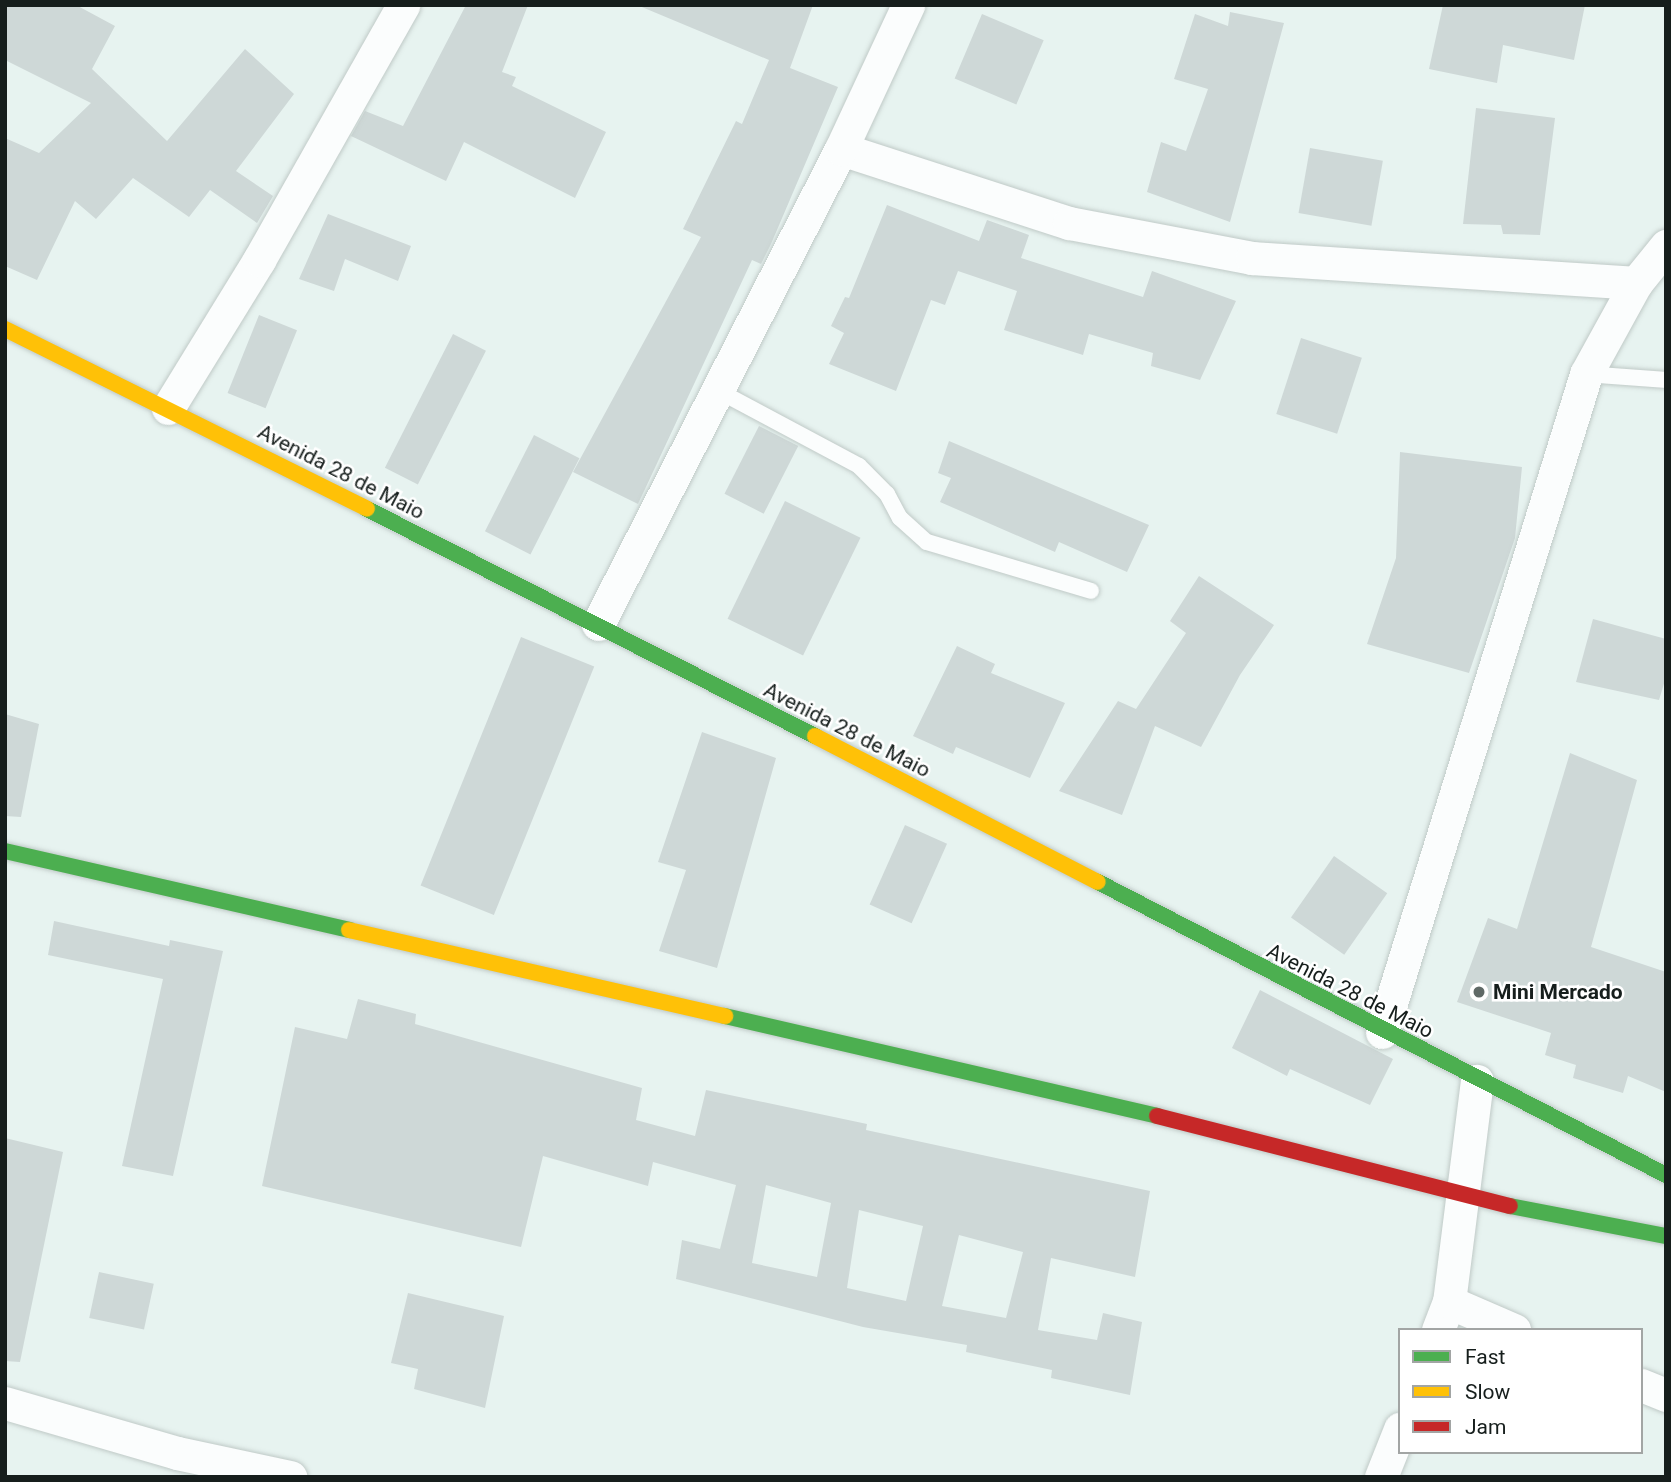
<!DOCTYPE html>
<html>
<head>
<meta charset="utf-8">
<style>
  body { margin:0 }
  #map { position:relative; width:1671px; height:1482px; overflow:hidden; background:#e7f3f0; font-family:Roboto,sans-serif }
  div>[style] { position:absolute }
  .building>* { inset:0; background:#ced8d7; transform-origin:0 0 }
  .roads { filter:drop-shadow(0 0 2px #c0cac7) drop-shadow(0 0 2px #c0cac7) }
  .lane>* { height:16px; margin:-8px; padding:0 8px; transform-origin:8px; border-radius:8px; background:#fbfdfd }
  .street>* { height:33px; margin:-16.5px; padding:0 16.5px; transform-origin:16.5px; border-radius:16.5px; background:#fbfdfd }
  .fast>* { height:16px; margin:-8px; padding:0 8px; transform-origin:8px; border-radius:8px; background:#4caf50 }
  .slow>* { height:16px; margin:-8px; padding:0 8px; transform-origin:8px; border-radius:8px; background:#ffc107 }
  .jam>* { height:16px; margin:-8px; padding:0 8px; transform-origin:8px; border-radius:8px; background:#c62828 }
  .dots>* { width:19px; height:19px; translate:-50% -50%; box-sizing:border-box; border:4px solid #fff; border-radius:50% }
  span { translate:-50% -50%; white-space:nowrap; text-align:center; line-height:1.15; -webkit-text-stroke:5px #fff; paint-order:stroke }
  .street-label { font-size:21px; color:#161e1c }
  .poi-label { font-size:21px; color:#161e1c; font-weight:700 }
  .left { translate:0 -50%; text-align:left }
  .frame { position:absolute; inset:0; border:7px solid #161e1c; pointer-events:none }
  .legend { position:absolute; left:1398px; top:1328px; width:245px; height:126px; box-sizing:border-box; background:#fff; border:2px solid #a2a5a4; margin:0; padding:9px 12px; list-style:none; font-size:21px; color:#161e1c }
  .legend li { display:flex; align-items:center; gap:14px; height:35px }
  .legend b { width:35px; border:2px solid #a2a5a4 }
</style>
</head>
<body>
<div id="map">
  <div class="building">
    <i style="clip-path:polygon(5px 5px,76px 5px,115px 26px,92px 69px,167px 141px,245px 49px,294px 94px,236px 171px,273px 196px,257px 223px,210px 190px,189px 217px,133px 178px,96px 219px,75px 201px,37px 280px,5px 266px,5px 138px,39px 153px,91px 103px,5px 60px)"></i>
    <i style="clip-path:polygon(466px 5px,528px 5px,502px 72px,516px 77px,512px 86px,606px 132px,575px 198px,464px 142px,446px 181px,351px 136px,365px 111px,403px 126px)"></i>
    <i style="clip-path:polygon(637px 5px,813px 5px,790px 68px,838px 87px,771px 244px,761px 264px,752px 260px,638px 504px,573px 472px,701px 237px,683px 229px,736px 121px,742px 124px,769px 60px)"></i>
    <i style="clip-path:polygon(1443px 5px,1585px 5px,1574px 60px,1503px 45px,1497px 83px,1429px 69px)"></i>
    <i style="clip-path:polygon(1230px 12px,1284px 23px,1230px 222px,1147px 192px,1161px 142px,1186px 151px,1208px 89px,1174px 79px,1195px 14px,1228px 26px)"></i>
    <i style="left:982px;top:14px;width:67px;height:70px;rotate:23deg"></i>
    <i style="clip-path:polygon(1476px 108px,1555px 118px,1540px 235px,1503px 234px,1501px 225px,1463px 224px)"></i>
    <i style="left:1310px;top:148px;width:74px;height:66px;rotate:10deg"></i>
    <i style="clip-path:polygon(887px 205px,979px 241px,987px 220px,1029px 235px,1021px 258px,1143px 297px,1152px 271px,1236px 301px,1200px 380px,1151px 366px,1153px 353px,1089px 334px,1083px 355px,1004px 330px,1017px 291px,958px 271px,945px 305px,931px 300px,896px 391px,829px 364px,844px 333px,831px 326px,845px 297px,849px 298px)"></i>
    <i style="clip-path:polygon(328px 214px,411px 246px,398px 281px,345px 259px,334px 291px,299px 279px)"></i>
    <i style="left:259px;top:315px;width:41px;height:84px;rotate:22deg"></i>
    <i style="left:453px;top:334px;width:37px;height:150px;rotate:27deg"></i>
    <i style="left:1301px;top:338px;width:64px;height:80px;rotate:18deg"></i>
    <i style="left:759px;top:426px;width:44px;height:76px;rotate:27deg"></i>
    <i style="left:534px;top:435px;width:51px;height:108px;rotate:27deg"></i>
    <i style="clip-path:polygon(949px 441px,1149px 525px,1127px 572px,1059px 542px,1055px 552px,940px 502px,951px 478px,938px 473px)"></i>
    <i style="clip-path:polygon(1400px 452px,1522px 467px,1515px 538px,1469px 673px,1367px 644px,1396px 558px)"></i>
    <i style="left:785px;top:501px;width:84px;height:131px;rotate:26deg"></i>
    <i style="clip-path:polygon(1199px 576px,1274px 625px,1240px 675px,1201px 747px,1155px 726px,1122px 815px,1059px 791px,1118px 701px,1136px 709px,1186px 633px,1170px 621px)"></i>
    <i style="clip-path:polygon(1593px 619px,1666px 639px,1666px 677px,1659px 700px,1576px 682px)"></i>
    <i style="left:521px;top:637px;width:79px;height:268px;rotate:22deg"></i>
    <i style="clip-path:polygon(957px 646px,995px 664px,991px 673px,1065px 703px,1030px 778px,956px 747px,953px 754px,913px 736px)"></i>
    <i style="clip-path:polygon(5px 714px,39px 724px,21px 817px,5px 816px)"></i>
    <i style="clip-path:polygon(702px 732px,776px 758px,717px 968px,659px 951px,686px 870px,658px 862px)"></i>
    <i style="clip-path:polygon(1570px 753px,1637px 780px,1591px 947px,1666px 972px,1666px 1092px,1628px 1076px,1623px 1093px,1573px 1078px,1576px 1065px,1545px 1055px,1551px 1033px,1457px 1002px,1488px 918px,1517px 929px)"></i>
    <i style="left:905px;top:825px;width:46px;height:87px;rotate:24deg"></i>
    <i style="left:1334px;top:856px;width:65px;height:75px;rotate:35deg"></i>
    <i style="clip-path:polygon(54px 921px,169px 946px,170px 940px,223px 951px,173px 1176px,122px 1166px,163px 979px,48px 955px)"></i>
    <i style="clip-path:polygon(1260px 990px,1393px 1059px,1370px 1105px,1290px 1069px,1287px 1076px,1232px 1048px)"></i>
    <i style="clip-path:polygon(evenodd,358px 999px,416px 1014px,415px 1024px,642px 1088px,636px 1120px,695px 1136px,706px 1090px,867px 1124px,866px 1130px,1150px 1191px,1135px 1277px,1051px 1258px,1038px 1330px,1097px 1340px,1103px 1313px,1142px 1322px,1130px 1395px,1051px 1378px,1052px 1370px,966px 1352px,967px 1345px,863px 1327px,676px 1279px,682px 1240px,720px 1249px,736px 1185px,653px 1162px,648px 1186px,543px 1156px,521px 1247px,262px 1186px,295px 1027px,347px 1039px,358px 999px,766px 1185px,831px 1203px,817px 1277px,752px 1263px,766px 1185px,358px 999px,859px 1210px,923px 1226px,906px 1301px,847px 1288px,859px 1210px,358px 999px,959px 1235px,1023px 1252px,1006px 1318px,942px 1306px,959px 1235px)"></i>
    <i style="clip-path:polygon(5px 1138px,63px 1152px,20px 1362px,5px 1361px)"></i>
    <i style="left:99px;top:1272px;width:56px;height:47px;rotate:12deg"></i>
    <i style="clip-path:polygon(408px 1293px,504px 1316px,485px 1408px,414px 1389px,418px 1369px,391px 1363px)"></i>
  </div>
  <div class="roads">
    <div class="lane">
      <i style="left:1586px;top:374px;width:80px;rotate:4.3deg"></i>
      <i style="left:715px;top:389px;width:163px;rotate:28.1deg"></i>
      <i style="left:859px;top:466px;width:40px;rotate:45deg"></i>
      <i style="left:887px;top:494px;width:27px;rotate:62deg"></i>
      <i style="left:900px;top:518px;width:36px;rotate:42deg"></i>
      <i style="left:927px;top:542px;width:171px;rotate:16.6deg"></i>
    </div>
    <div class="street">
      <i style="left:841px;top:149px;width:240px;rotate:18deg"></i>
      <i style="left:1069px;top:223px;width:186px;rotate:10.8deg"></i>
      <i style="left:1252px;top:258px;width:385px;rotate:3.7deg"></i>
      <i style="left:168px;top:408px;width:174px;rotate:-58.4deg"></i>
      <i style="left:259px;top:260px;width:293px;rotate:-60.5deg"></i>
      <i style="left:598px;top:624px;width:534px;rotate:-62.91deg"></i>
      <i style="left:841px;top:149px;width:159px;rotate:-65deg"></i>
      <i style="left:1382px;top:1032px;width:689px;rotate:-72.77deg"></i>
      <i style="left:1586px;top:374px;width:104px;rotate:-61.2deg"></i>
      <i style="left:1636px;top:283px;width:48px;rotate:-51deg"></i>
      <i style="left:1449px;top:1302px;width:71px;rotate:23.3deg"></i>
      <i style="left:1438px;top:1330px;width:30px;rotate:-69deg"></i>
      <i style="left:1449px;top:1302px;width:223px;rotate:-82.8deg"></i>
      <i style="left:1641px;top:1385px;width:27px;rotate:22deg"></i>
      <i style="left:5px;top:1403px;width:179px;rotate:16.2deg"></i>
      <i style="left:177px;top:1453px;width:116px;rotate:12deg"></i>
      <i style="left:1381px;top:1477px;width:52px;rotate:-68.4deg"></i>
    </div>
    <div class="fast">
      <i style="left:367px;top:509px;width:502px;rotate:26.87deg"></i>
      <i style="left:5px;top:851px;width:353px;rotate:12.9deg"></i>
      <i style="left:1098px;top:882px;width:639px;rotate:27.29deg"></i>
      <i style="left:725px;top:1016px;width:443px;rotate:13deg"></i>
      <i style="left:1510px;top:1206px;width:159px;rotate:10.9deg"></i>
    </div>
    <div class="slow">
      <i style="left:5px;top:329px;width:404px;rotate:26.4deg"></i>
      <i style="left:815px;top:736px;width:318px;rotate:27.3deg"></i>
      <i style="left:349px;top:930px;width:386px;rotate:12.9deg"></i>
    </div>
    <div class="jam">
      <i style="left:1157px;top:1116px;width:364px;rotate:14.3deg"></i>
    </div>
  </div>
  <div class="dots">
    <i style="left:1479px;top:992px;background:#5f6966"></i>
  </div>
  <div class="street-label">
    <span style="left:341px;top:472px;rotate:27deg">Avenida 28 de Maio</span>
    <span style="left:847px;top:730px;rotate:27deg">Avenida 28 de Maio</span>
    <span style="left:1350px;top:991px;rotate:27deg">Avenida 28 de Maio</span>
  </div>
  <div class="poi-label">
    <span class="left" style="left:1493px;top:992px">Mini Mercado</span>
  </div>
  <div class="frame"></div>
  <ul class="legend">
  <li><b style="height:9px;background:#4caf50"></b>Fast</li>
  <li><b style="height:9px;background:#ffc107"></b>Slow</li>
  <li><b style="height:9px;background:#c62828"></b>Jam</li>
  </ul>
</div>
</body>
</html>
